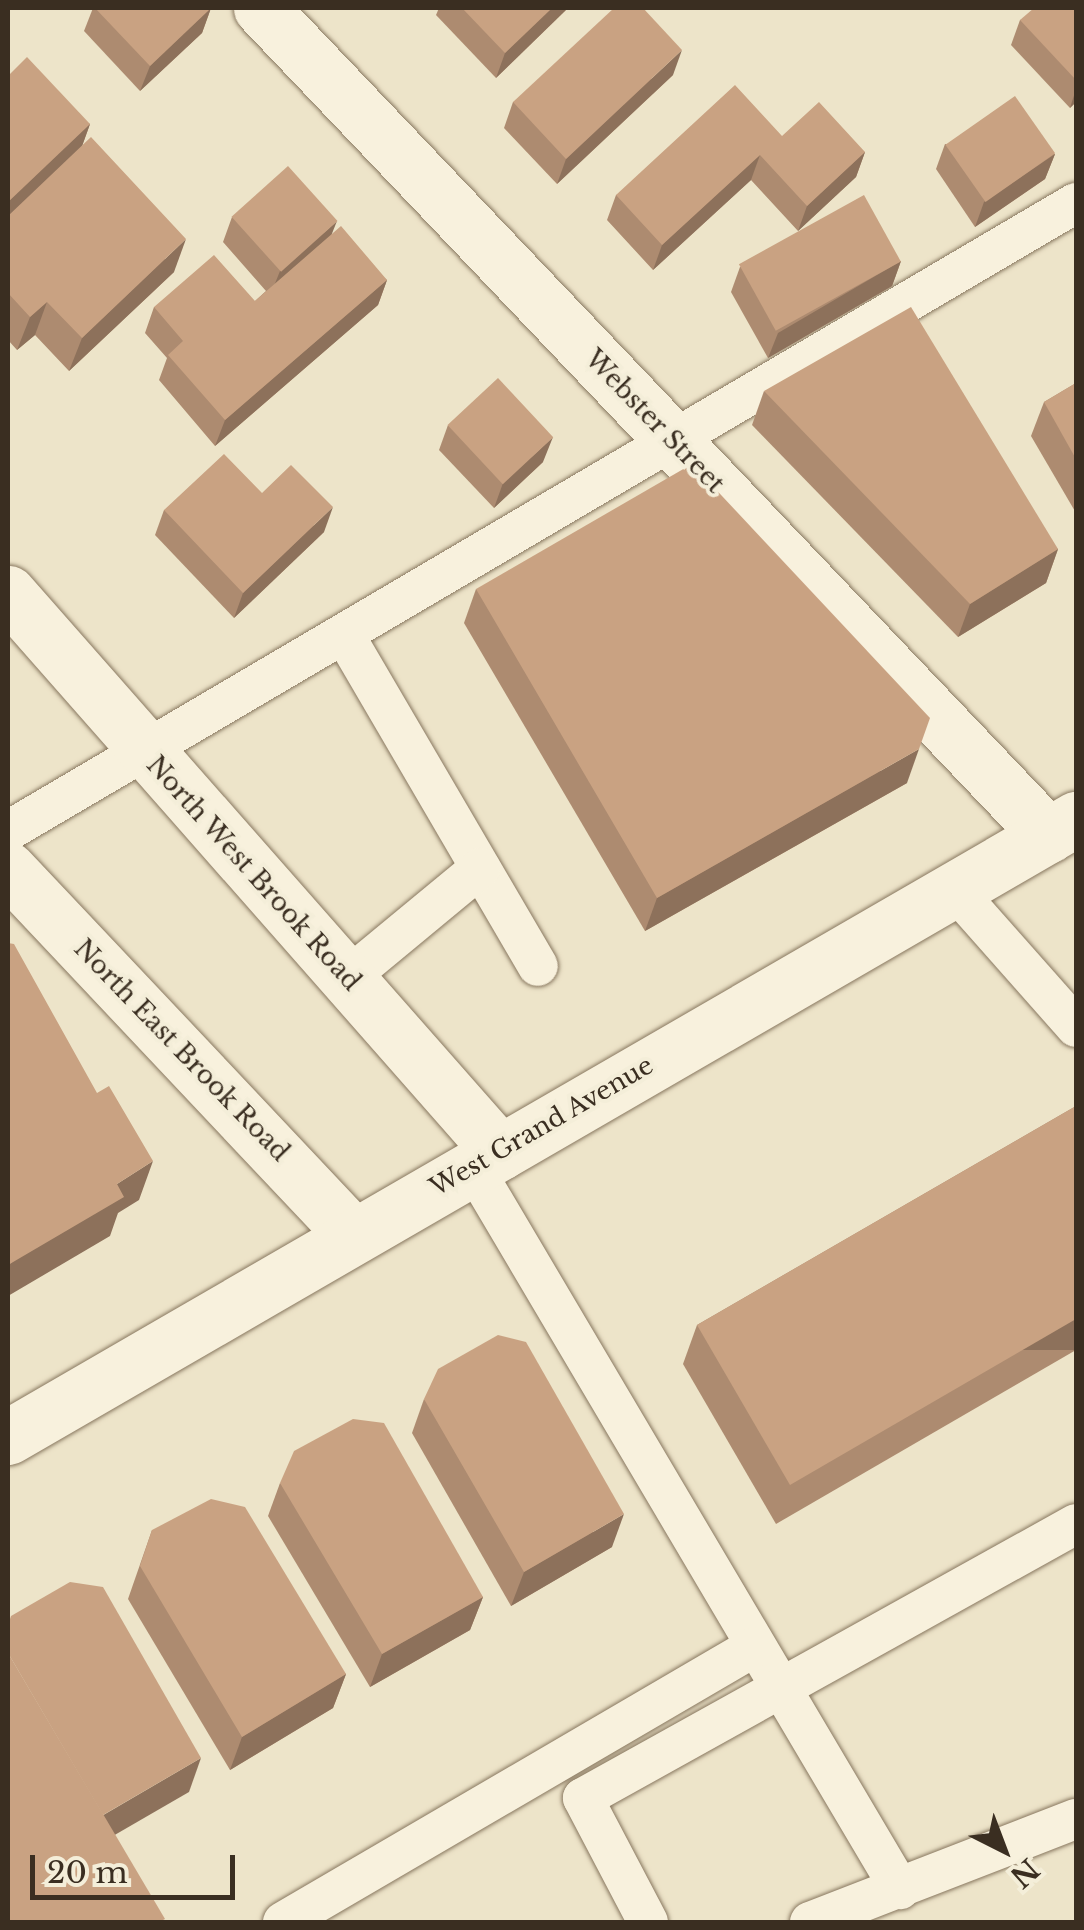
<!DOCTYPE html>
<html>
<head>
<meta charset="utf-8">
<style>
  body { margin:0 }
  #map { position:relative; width:1084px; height:1930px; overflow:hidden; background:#ede4c9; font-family:"Libre Baskerville",serif }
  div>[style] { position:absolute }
  .roads { filter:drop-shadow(0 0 2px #88775f) drop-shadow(0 0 2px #88775f) }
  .service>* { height:40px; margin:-20px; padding:0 20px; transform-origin:20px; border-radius:20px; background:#f8f1dd }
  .minor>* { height:55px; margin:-27.5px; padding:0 27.5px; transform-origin:27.5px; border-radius:27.5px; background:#f8f1dd }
  .secondary>* { height:55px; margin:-27.5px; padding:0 27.5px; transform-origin:27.5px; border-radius:27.5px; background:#f8f1dd }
  .wall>* { inset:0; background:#ad8b70 }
  .shaded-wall>* { inset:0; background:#8d715b; transform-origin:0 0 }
  .building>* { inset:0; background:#c9a282; transform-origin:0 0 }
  span { translate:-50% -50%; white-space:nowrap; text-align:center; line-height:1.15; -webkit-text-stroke:8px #f4eed9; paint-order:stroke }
  .street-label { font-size:25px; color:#3a2e21 }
  .frame { position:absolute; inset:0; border:10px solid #3a2e21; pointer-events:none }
  .north { position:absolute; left:954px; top:1800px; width:100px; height:100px; -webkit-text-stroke:8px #f4eed9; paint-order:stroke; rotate:138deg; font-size:28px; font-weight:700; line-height:40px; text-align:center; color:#3a2e21 }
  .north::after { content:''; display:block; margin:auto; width:35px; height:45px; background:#3a2e21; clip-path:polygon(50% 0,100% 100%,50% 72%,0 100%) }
  .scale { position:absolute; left:30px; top:1855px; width:205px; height:45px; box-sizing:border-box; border:5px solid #3a2e21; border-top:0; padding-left:12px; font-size:30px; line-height:35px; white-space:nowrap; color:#3a2e21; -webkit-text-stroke:8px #f4eed9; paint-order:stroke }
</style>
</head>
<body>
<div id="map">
  <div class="roads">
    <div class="service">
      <i style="left:345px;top:636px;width:382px;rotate:59.7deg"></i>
      <i style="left:8px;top:831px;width:1239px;rotate:-30.46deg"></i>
      <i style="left:954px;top:889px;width:184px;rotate:48.5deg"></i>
      <i style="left:346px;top:979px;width:174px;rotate:-39.6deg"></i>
      <i style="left:473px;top:1167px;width:839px;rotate:59.4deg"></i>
      <i style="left:283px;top:1922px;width:545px;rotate:-30.28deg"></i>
      <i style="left:648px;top:1922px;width:140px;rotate:-117.7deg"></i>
      <i style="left:583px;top:1798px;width:564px;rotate:-29.06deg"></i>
      <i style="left:810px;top:1922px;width:285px;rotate:-21.2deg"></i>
    </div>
    <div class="minor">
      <i style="left:261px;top:8px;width:1142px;rotate:46.42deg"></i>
      <i style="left:8px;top:593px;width:745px;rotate:48.65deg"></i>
      <i style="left:8px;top:869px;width:503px;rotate:46.69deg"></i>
    </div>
    <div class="secondary">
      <i style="left:8px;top:1437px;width:1234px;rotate:-30.06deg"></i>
    </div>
  </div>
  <div class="wall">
    <i style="clip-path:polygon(93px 8px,211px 8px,202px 33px,140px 91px,84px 31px)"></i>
    <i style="clip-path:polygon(439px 8px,568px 8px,496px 78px,436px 15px)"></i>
    <i style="clip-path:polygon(1076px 8px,1076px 102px,1070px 108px,1011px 45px,1020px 20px)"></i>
    <i style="clip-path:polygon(673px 75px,557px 184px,504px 128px,513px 102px)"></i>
    <i style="clip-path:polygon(8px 76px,90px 124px,82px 146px,174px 272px,69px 371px,35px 335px,17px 350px,8px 340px)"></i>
    <i style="clip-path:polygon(782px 136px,865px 152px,856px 177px,798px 231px,751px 180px,653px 270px,607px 220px,616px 195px)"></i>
    <i style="clip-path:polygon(945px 144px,1055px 154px,1045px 179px,975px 227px,936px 169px)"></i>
    <i style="clip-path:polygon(232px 217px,332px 234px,387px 280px,378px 305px,215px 446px,159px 380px,167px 358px,145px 333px,154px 307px,255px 301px,266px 291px,223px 242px)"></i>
    <i style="clip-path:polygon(901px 261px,892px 286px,768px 358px,731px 292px,740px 267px)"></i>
    <i style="clip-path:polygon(1076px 383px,1076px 513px,1031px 436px,1044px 402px)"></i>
    <i style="clip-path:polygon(764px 391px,1058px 549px,1046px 583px,958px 637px,752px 425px)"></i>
    <i style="clip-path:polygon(448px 425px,543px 462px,494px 508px,439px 450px)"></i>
    <i style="clip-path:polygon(262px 493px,324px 532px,234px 618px,155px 535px,164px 510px)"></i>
    <i style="clip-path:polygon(476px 589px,907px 783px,645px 931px,464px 623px)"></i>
    <i style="clip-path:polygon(1076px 1106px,1076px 1350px,776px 1524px,683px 1364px,697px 1325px)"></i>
    <i style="clip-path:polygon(424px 1399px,612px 1547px,511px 1606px,412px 1433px)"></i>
    <i style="clip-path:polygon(280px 1483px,483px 1597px,470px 1630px,370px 1687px,268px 1516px)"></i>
    <i style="clip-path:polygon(152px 1530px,346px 1674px,333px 1708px,230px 1770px,128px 1599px)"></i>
  </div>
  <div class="shaded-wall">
    <i style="clip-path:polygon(211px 8px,202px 33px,140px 91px,150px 66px)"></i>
    <i style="clip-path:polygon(552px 8px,568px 8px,496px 78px,505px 53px)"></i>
    <i style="clip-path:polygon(682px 50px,673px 75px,557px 184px,566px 159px)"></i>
    <i style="clip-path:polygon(1076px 89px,1076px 102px,1070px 108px)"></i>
    <i style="clip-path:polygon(90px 124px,81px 149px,8px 218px,8px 202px)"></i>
    <i style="clip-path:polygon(865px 152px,856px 177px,798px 231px,807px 206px)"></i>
    <i style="clip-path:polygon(1055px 154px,1045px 179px,975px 227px,984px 202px)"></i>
    <i style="clip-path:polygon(760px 155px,751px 180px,653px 270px,662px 245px)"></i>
    <i style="clip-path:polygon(337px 221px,327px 246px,270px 296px,280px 271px)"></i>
    <i style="clip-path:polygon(186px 239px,174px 272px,69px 371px,82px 338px)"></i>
    <i style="clip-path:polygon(901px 261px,892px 286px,768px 358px,778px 333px)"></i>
    <i style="clip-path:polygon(387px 280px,378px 305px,215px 446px,225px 420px)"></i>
    <i style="clip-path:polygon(47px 302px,35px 335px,17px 350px,30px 317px)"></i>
    <i style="clip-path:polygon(553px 437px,543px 462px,494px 508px,503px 483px)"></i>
    <i style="clip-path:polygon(333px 507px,324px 532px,234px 618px,243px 593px)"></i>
    <i style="clip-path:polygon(1058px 549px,1046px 583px,958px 637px,970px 604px)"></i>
    <i style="clip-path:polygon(919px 749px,907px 783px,645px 931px,657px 898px)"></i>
    <i style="clip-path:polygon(153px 1161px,139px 1200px,118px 1213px,110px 1236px,8px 1296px,8px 1265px,117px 1184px)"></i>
    <i style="left:1076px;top:1319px;width:31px;height:331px;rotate:90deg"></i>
    <i style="clip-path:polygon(624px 1514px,612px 1547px,511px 1606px,524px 1572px)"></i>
    <i style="clip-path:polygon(483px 1597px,470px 1630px,370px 1687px,382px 1654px)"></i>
    <i style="clip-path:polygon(346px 1674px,333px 1708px,230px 1770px,242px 1737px)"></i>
    <i style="clip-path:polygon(201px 1758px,189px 1792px,87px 1851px,100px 1817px)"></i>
  </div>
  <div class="building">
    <i style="clip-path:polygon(95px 8px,211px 8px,150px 66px)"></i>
    <i style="clip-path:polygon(462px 8px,552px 8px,505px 53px)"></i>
    <i style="clip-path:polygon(614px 8px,643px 8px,682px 50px,566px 159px,513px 102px)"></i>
    <i style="clip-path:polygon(1034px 8px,1076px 8px,1076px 80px,1020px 20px)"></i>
    <i style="clip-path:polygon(27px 57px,90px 124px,8px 202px,8px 76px)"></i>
    <i style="clip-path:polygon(735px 85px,782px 136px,819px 102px,865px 152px,807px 206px,760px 155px,662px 245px,616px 195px)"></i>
    <i style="left:1015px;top:96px;width:70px;height:85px;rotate:55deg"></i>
    <i style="clip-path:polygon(91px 137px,186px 239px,82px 338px,47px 302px,30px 317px,8px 293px,8px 216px)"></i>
    <i style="left:288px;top:166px;width:74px;height:76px;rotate:48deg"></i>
    <i style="left:864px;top:195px;width:76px;height:143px;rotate:61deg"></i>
    <i style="clip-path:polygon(341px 226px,387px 280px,225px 420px,168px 355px,183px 341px,154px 307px,214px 255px,255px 301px)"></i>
    <i style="clip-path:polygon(911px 307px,1058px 549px,970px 604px,764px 391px)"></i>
    <i style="left:498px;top:378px;width:81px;height:69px;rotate:47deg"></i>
    <i style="clip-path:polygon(1076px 383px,1076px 459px,1044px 402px)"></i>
    <i style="clip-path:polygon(224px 454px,262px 493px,291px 465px,333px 507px,243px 593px,164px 510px)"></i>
    <i style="clip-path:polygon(692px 464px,930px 718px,919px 749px,657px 898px,476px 589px)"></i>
    <i style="clip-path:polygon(8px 943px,14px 944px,97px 1093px,109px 1086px,153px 1161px,117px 1184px,124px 1197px,8px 1265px)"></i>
    <i style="clip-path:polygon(1076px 1106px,1076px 1319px,790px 1485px,697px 1325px)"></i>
    <i style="clip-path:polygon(498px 1335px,526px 1342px,624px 1514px,524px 1572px,424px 1399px,438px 1369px)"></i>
    <i style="clip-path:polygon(353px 1419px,384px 1423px,483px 1597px,382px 1654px,280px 1483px,294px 1451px)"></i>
    <i style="clip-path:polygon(211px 1499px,245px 1507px,346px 1674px,242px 1737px,140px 1566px,152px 1530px)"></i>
    <i style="clip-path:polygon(70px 1582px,103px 1587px,201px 1758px,103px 1815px,8px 1653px,8px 1625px,11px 1616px)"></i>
    <i style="clip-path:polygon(8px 1653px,165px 1919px,159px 1922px,8px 1922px)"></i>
  </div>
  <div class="street-label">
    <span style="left:654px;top:422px;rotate:46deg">Webster Street</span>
    <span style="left:253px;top:874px;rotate:48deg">North West Brook Road</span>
    <span style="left:181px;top:1051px;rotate:46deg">North East Brook Road</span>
    <span style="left:542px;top:1127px;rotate:-30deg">West Grand Avenue</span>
  </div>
  <div class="frame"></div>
  <div class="north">N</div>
  <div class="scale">20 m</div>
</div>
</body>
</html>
